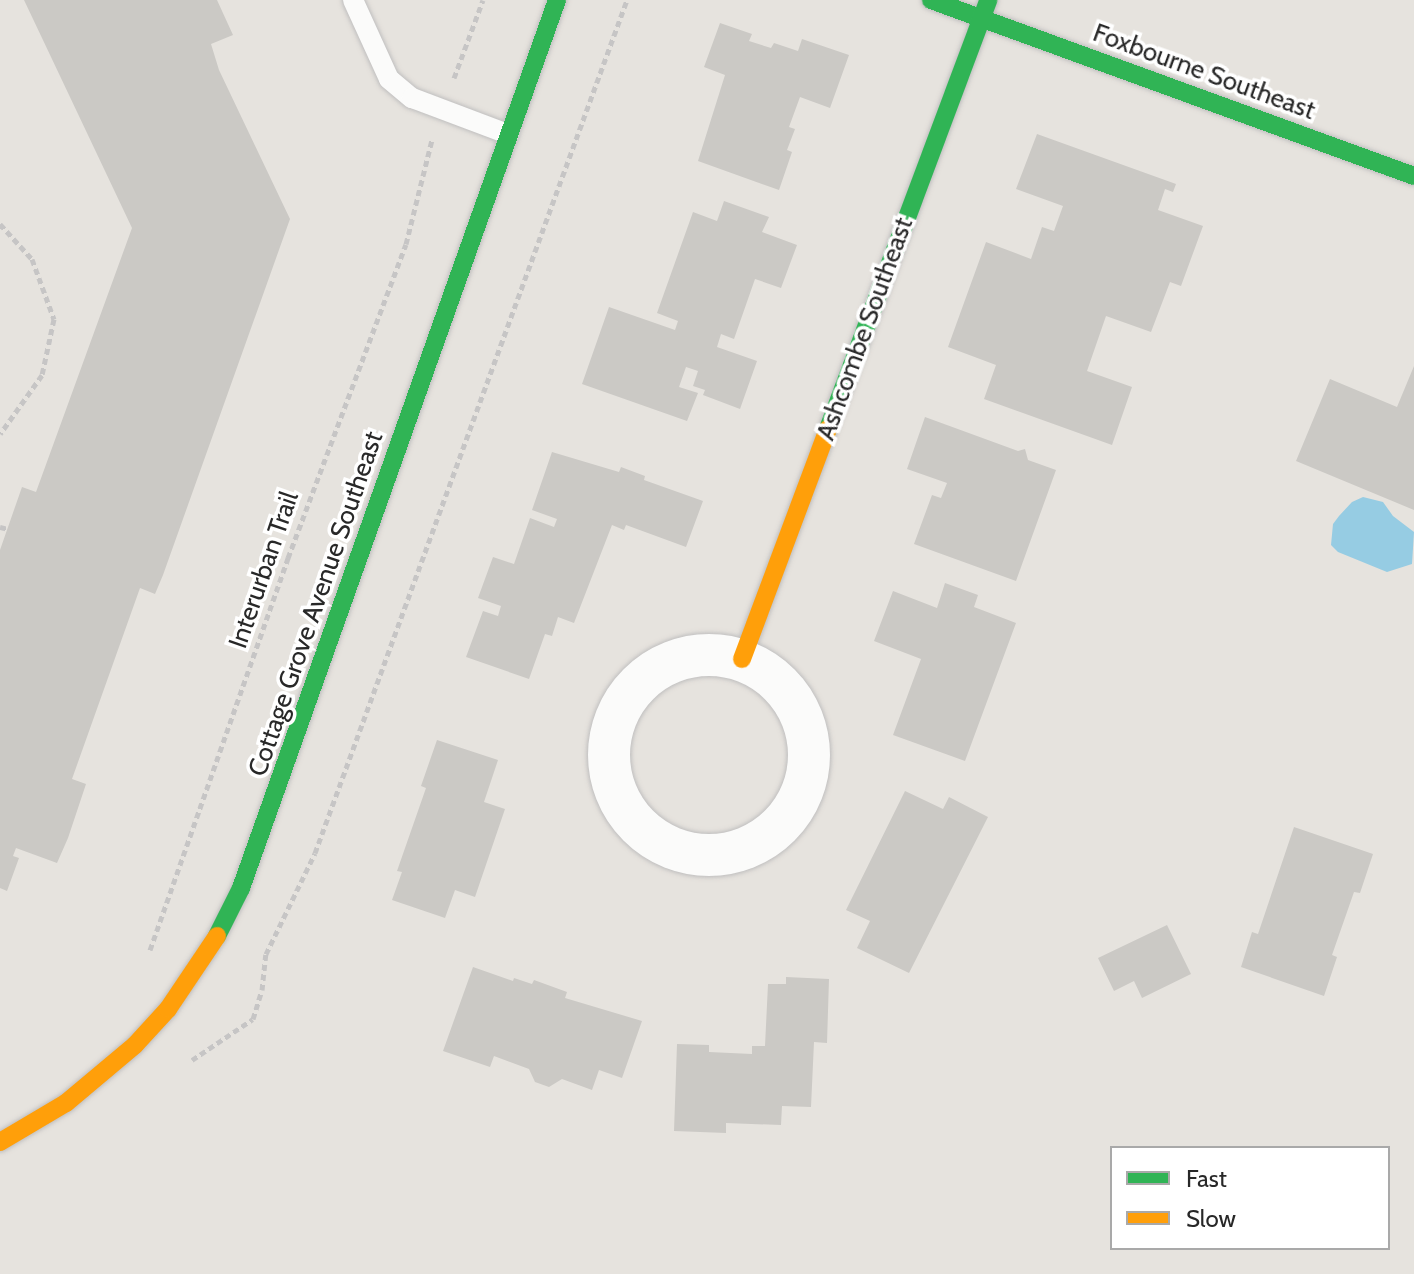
<!DOCTYPE html>
<html>
<head>
<meta charset="utf-8">
<style>
  body { margin:0 }
  #map { position:relative; width:1414px; height:1274px; overflow:hidden; background:#e6e3de; font-family:Cabin,sans-serif }
  div>[style] { position:absolute }
  .water>* { inset:0; background:#96cce3 }
  .building>* { inset:0; background:#cbc9c5 }
  .path>* { height:5px; margin-top:-2.5px; transform-origin:0; background:repeating-linear-gradient(90deg,#c6c5c5 0 6px,transparent 0 10px) }
  .roads { filter:drop-shadow(0 0 2px #c0bfbf) drop-shadow(0 0 2px #c0bfbf) }
  .lane>* { height:20px; margin:-10px; padding:0 10px; transform-origin:10px; border-radius:10px; background:#fbfbfa }
  .street>* { height:42px; margin:-21px; padding:0 21px; transform-origin:21px; border-radius:21px; background:#fbfbfa }
  .street>.ring { margin:-21px; padding:0; box-sizing:content-box; background:none; border:42px solid #fbfbfa; border-radius:50% }
  .fast>* { height:18px; margin:-9px; padding:0 9px; transform-origin:9px; border-radius:9px; background:#30b455 }
  .slow>* { height:18px; margin:-9px; padding:0 9px; transform-origin:9px; border-radius:9px; background:#ff9f0a }
  span { translate:-50% -50%; white-space:nowrap; text-align:center; line-height:1.15; -webkit-text-stroke:7px #fff; paint-order:stroke }
  .street-label { font-size:26px; color:#282828 }
  .legend { position:absolute; left:1110px; top:1146px; width:280px; height:104px; box-sizing:border-box; background:#fff; border:2px solid #a9a9a9; margin:0; padding:10px 14px; list-style:none; font-size:24px; color:#282828 }
  .legend li { display:flex; align-items:center; gap:16px; height:40px }
  .legend b { width:40px; border:2px solid #a9a9a9 }
</style>
</head>
<body>
<div id="map">
  <div class="water">
    <i style="clip-path:polygon(1363px 497px,1383px 502px,1393px 516px,1414px 532px,1412px 564px,1387px 572px,1338px 552px,1331px 545px,1333px 524px,1339px 516px,1352px 502px)"></i>
  </div>
  <div class="building">
    <i style="clip-path:polygon(24px 0,217px 0,233px 35px,211px 44px,219px 70px,290px 219px,163px 575px,155px 594px,140px 588px,72px 779px,86px 784px,68px 838px,57px 863px,16px 848px,13px 856px,19px 858px,7px 891px,0 888px,0 550px,22px 487px,36px 492px,132px 228px)"></i>
    <i style="clip-path:polygon(720px 23px,752px 34px,749px 41px,771px 48px,774px 43px,798px 51px,802px 39px,849px 55px,830px 108px,800px 97px,789px 127px,795px 129px,787px 150px,792px 152px,779px 190px,698px 161px,725px 75px,704px 67px)"></i>
    <i style="clip-path:polygon(1037px 134px,1176px 184px,1173px 192px,1165px 189px,1158px 210px,1203px 226px,1181px 286px,1170px 282px,1151px 332px,1106px 316px,1087px 371px,1132px 387px,1112px 445px,984px 399px,996px 365px,948px 347px,986px 242px,1031px 259px,1042px 227px,1054px 231px,1063px 206px,1016px 189px)"></i>
    <i style="clip-path:polygon(724px 201px,769px 217px,762px 232px,797px 245px,781px 288px,755px 279px,734px 339px,721px 334px,717px 347px,757px 361px,740px 409px,703px 395px,705px 390px,693px 386px,698px 371px,686px 367px,679px 387px,698px 393px,687px 421px,582px 384px,609px 307px,675px 330px,678px 321px,657px 313px,693px 212px,717px 221px)"></i>
    <i style="clip-path:polygon(1414px 366px,1414px 510px,1296px 461px,1330px 379px,1397px 407px)"></i>
    <i style="clip-path:polygon(925px 417px,1018px 451px,1025px 449px,1028px 460px,1056px 470px,1016px 581px,914px 544px,932px 495px,941px 498px,947px 483px,907px 469px)"></i>
    <i style="clip-path:polygon(552px 452px,619px 472px,621px 467px,645px 476px,644px 480px,703px 501px,686px 547px,626px 525px,624px 530px,612px 525px,574px 623px,558px 617px,552px 636px,545px 634px,529px 679px,466px 657px,483px 611px,498px 616px,501px 606px,478px 598px,493px 557px,514px 564px,530px 518px,554px 527px,557px 519px,532px 510px)"></i>
    <i style="clip-path:polygon(945px 583px,978px 595px,974px 607px,1016px 623px,965px 761px,893px 735px,921px 659px,874px 641px,893px 591px,937px 608px)"></i>
    <i style="clip-path:polygon(437px 740px,498px 760px,484px 802px,505px 809px,475px 897px,455px 890px,445px 918px,392px 900px,402px 872px,397px 871px,426px 788px,421px 786px)"></i>
    <i style="clip-path:polygon(905px 791px,943px 809px,949px 797px,988px 817px,909px 973px,857px 948px,870px 921px,846px 910px)"></i>
    <i style="clip-path:polygon(1294px 827px,1373px 854px,1360px 893px,1354px 892px,1332px 955px,1337px 957px,1324px 996px,1241px 967px,1252px 932px,1258px 934px)"></i>
    <i style="clip-path:polygon(1167px 925px,1191px 974px,1142px 998px,1134px 981px,1114px 991px,1098px 958px)"></i>
    <i style="clip-path:polygon(473px 967px,513px 981px,514px 978px,532px 984px,534px 980px,567px 992px,565px 998px,642px 1021px,622px 1078px,599px 1070px,592px 1090px,562px 1079px,549px 1087px,535px 1082px,529px 1069px,494px 1056px,490px 1067px,443px 1051px)"></i>
    <i style="clip-path:polygon(786px 977px,829px 979px,827px 1043px,814px 1042px,811px 1107px,782px 1106px,781px 1125px,726px 1123px,726px 1133px,674px 1131px,677px 1044px,709px 1045px,709px 1052px,752px 1054px,752px 1046px,765px 1046px,768px 984px,786px 984px)"></i>
  </div>
  <div class="path">
    <i style="left:454px;top:78px;width:83px;rotate:-69.6deg"></i>
    <i style="left:0;top:224px;width:47px;rotate:47.6deg"></i>
    <i style="left:32px;top:259px;width:64px;rotate:69.9deg"></i>
    <i style="left:54px;top:319px;width:57px;rotate:102.1deg"></i>
    <i style="left:42px;top:375px;width:72px;rotate:125.4deg"></i>
    <i style="left:0;top:527px;width:8px;rotate:14deg"></i>
    <i style="left:150px;top:950px;width:416px;rotate:-70.6deg"></i>
    <i style="left:288px;top:558px;width:335px;rotate:-69.4deg"></i>
    <i style="left:406px;top:244px;width:107px;rotate:-76deg"></i>
    <i style="left:192px;top:1060px;width:73px;rotate:-33.9deg"></i>
    <i style="left:253px;top:1019px;width:30px;rotate:-73deg"></i>
    <i style="left:262px;top:990px;width:36px;rotate:-84deg"></i>
    <i style="left:266px;top:954px;width:112px;rotate:-64.1deg"></i>
    <i style="left:315px;top:853px;width:908px;rotate:-69.91deg"></i>
  </div>
  <div class="roads">
    <div class="lane">
      <i style="left:353px;top:0;width:87px;rotate:65.5deg"></i>
      <i style="left:389px;top:79px;width:30px;rotate:40deg"></i>
      <i style="left:412px;top:98px;width:103px;rotate:20.6deg"></i>
    </div>
    <div class="street">
      <i class="ring" style="left:609px;top:655px;width:158px;height:158px"></i>
    </div>
    <div class="fast">
      <i style="left:931px;top:0;width:514px;rotate:20.02deg"></i>
      <i style="left:828px;top:429px;width:458px;rotate:-69.5deg"></i>
      <i style="left:217px;top:936px;width:54px;rotate:-63.4deg"></i>
      <i style="left:241px;top:888px;width:943px;rotate:-70.41deg"></i>
    </div>
    <div class="slow">
      <i style="left:742px;top:659px;width:246px;rotate:-69.5deg"></i>
      <i style="left:0;top:1142px;width:77px;rotate:-30.6deg"></i>
      <i style="left:66px;top:1103px;width:90px;rotate:-40deg"></i>
      <i style="left:135px;top:1045px;width:49px;rotate:-47.5deg"></i>
      <i style="left:168px;top:1009px;width:88px;rotate:-56.1deg"></i>
    </div>
  </div>
  <div class="street-label">
    <span style="left:1204px;top:72px;rotate:20deg">Foxbourne Southeast</span>
    <span style="left:865px;top:329px;rotate:-70deg">Ashcombe Southeast</span>
    <span style="left:264px;top:570px;rotate:-71deg">Interurban Trail</span>
    <span style="left:316px;top:604px;rotate:-71deg">Cottage Grove Avenue Southeast</span>
  </div>
  <ul class="legend">
  <li><b style="height:10px;background:#30b455"></b>Fast</li>
  <li><b style="height:10px;background:#ff9f0a"></b>Slow</li>
  </ul>
</div>
</body>
</html>
